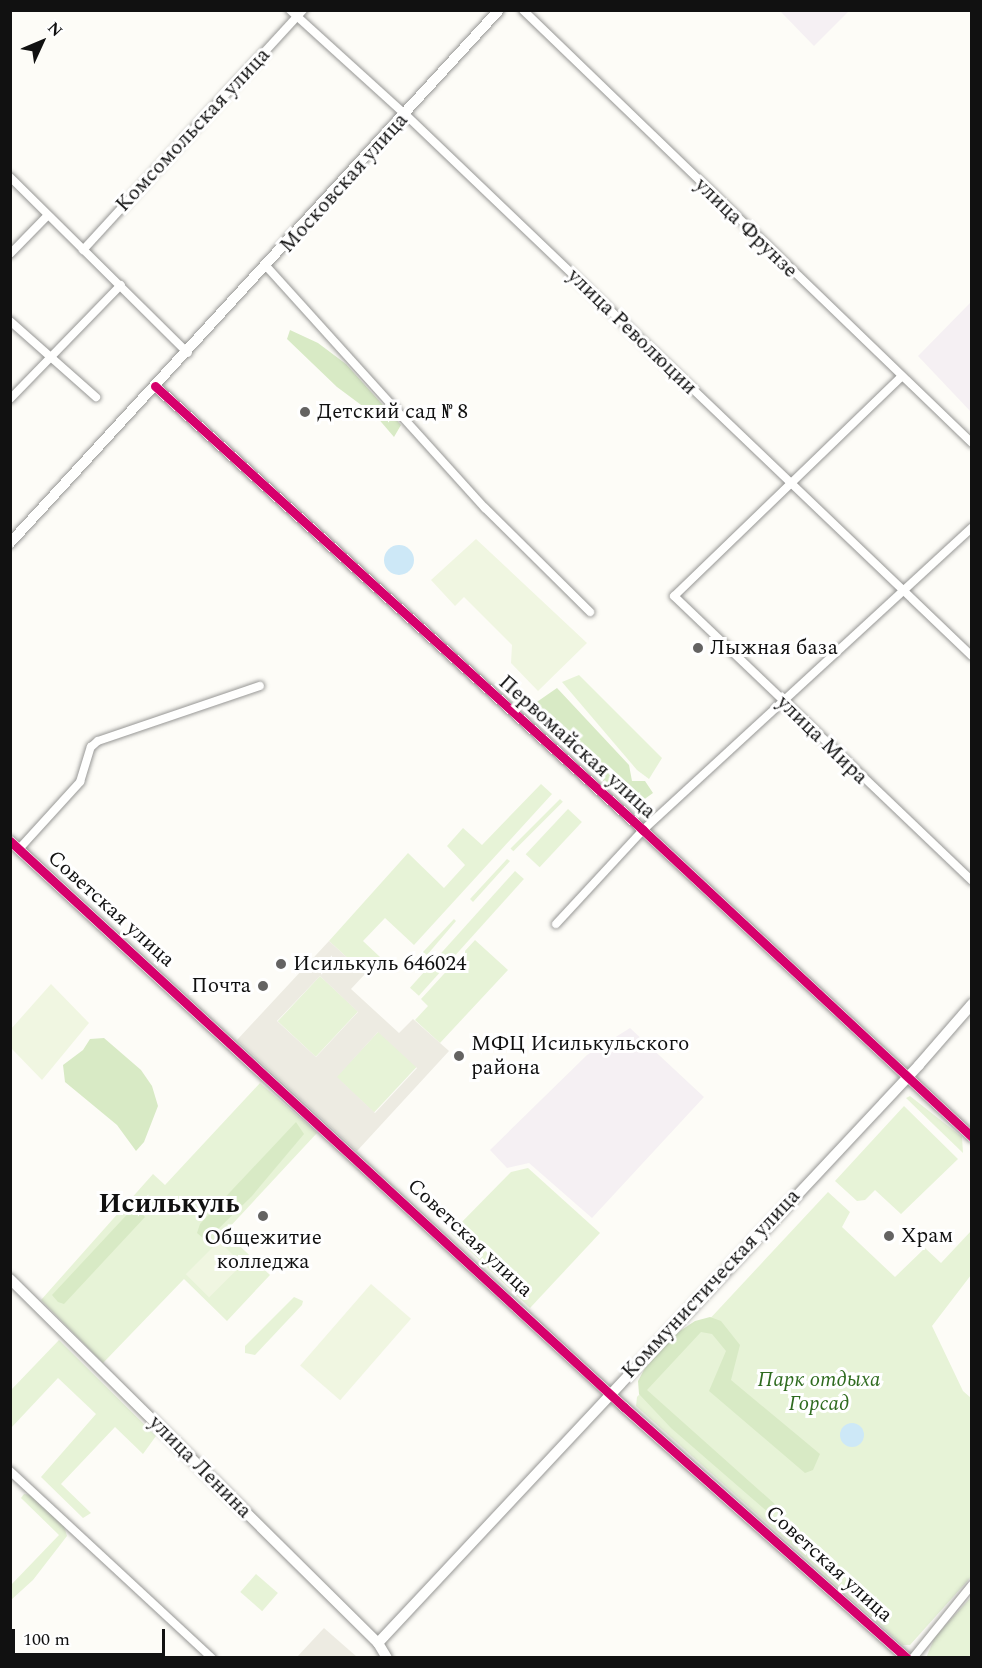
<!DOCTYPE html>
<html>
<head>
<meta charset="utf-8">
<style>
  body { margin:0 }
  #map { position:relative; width:982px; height:1668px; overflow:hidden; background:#fdfcf7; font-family:Spectral,serif }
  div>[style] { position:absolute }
  .industrial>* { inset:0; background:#f5f0f3 }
  .green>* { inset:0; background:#e7f3d7; transform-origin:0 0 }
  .forest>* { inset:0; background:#d8eac5 }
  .pitch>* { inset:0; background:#f0f6e1; transform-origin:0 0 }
  .plaza>* { inset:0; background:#edebe2 }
  .water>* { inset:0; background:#cde8f7 }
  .round { border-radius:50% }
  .roads { filter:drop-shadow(0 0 2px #979795) drop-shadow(0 0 2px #979795) }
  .minor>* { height:8px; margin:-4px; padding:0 4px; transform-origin:4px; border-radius:4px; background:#fffffe }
  .tertiary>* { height:10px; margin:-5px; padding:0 5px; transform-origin:5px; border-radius:5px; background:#fffffe }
  .cycleway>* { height:9px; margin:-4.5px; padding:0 4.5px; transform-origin:4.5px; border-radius:4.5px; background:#d6006c }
  .dots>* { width:16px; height:16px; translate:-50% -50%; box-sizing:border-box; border:3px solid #fff; border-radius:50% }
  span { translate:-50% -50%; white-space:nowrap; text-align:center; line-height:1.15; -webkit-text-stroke:6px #fff; paint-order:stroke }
  .street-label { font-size:21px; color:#111 }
  .poi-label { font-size:21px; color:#111 }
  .left { translate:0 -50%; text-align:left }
  .right { translate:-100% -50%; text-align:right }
  .park-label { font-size:21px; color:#2f6b1f; font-style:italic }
  .district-label { font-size:27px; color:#111; font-weight:700 }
  .frame { position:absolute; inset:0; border:12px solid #111; pointer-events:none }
  .north { position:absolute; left:12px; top:12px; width:60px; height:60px; -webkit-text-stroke:4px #fff; paint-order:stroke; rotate:46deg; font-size:16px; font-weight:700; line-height:24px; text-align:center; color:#111 }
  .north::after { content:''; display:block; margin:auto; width:21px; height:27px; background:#111; clip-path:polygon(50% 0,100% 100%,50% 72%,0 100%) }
  .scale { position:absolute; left:12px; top:1629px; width:153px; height:27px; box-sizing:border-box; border:3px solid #111; border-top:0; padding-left:8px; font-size:18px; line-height:21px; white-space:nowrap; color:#111; -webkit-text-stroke:4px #fff; paint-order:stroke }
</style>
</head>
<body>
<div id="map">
  <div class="industrial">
    <i style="clip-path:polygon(780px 11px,849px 11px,814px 46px)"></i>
    <i style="clip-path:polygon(971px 302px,971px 412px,918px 356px)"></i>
    <i style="clip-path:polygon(630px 1028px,704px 1097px,592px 1218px,529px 1163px,507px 1168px,490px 1150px,587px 1055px)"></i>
  </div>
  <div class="green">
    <i style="clip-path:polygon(579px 675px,662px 758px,649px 779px,637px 770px,562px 682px)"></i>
    <i style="clip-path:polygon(541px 784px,552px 794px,414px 945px,385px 918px,363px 941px,380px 957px,365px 974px,329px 941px,408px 853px,444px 888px,465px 865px,447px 846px,463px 828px,482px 845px)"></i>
    <i style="left:560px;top:799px;width:4px;height:70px;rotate:45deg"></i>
    <i style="left:568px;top:809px;width:19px;height:62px;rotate:43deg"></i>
    <i style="clip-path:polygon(507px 859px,510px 861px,473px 902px,470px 899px)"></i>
    <i style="left:515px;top:871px;width:12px;height:157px;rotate:42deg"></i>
    <i style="clip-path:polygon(454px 919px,456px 921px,427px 955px,423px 952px)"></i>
    <i style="clip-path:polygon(475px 940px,508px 970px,440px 1043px,415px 1020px,428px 1006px,421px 999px)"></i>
    <i style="left:320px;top:976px;width:52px;height:62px;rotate:43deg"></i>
    <i style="left:379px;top:1031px;width:52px;height:63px;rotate:43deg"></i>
    <i style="clip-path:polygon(260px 1083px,317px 1133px,225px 1232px,270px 1275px,227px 1321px,184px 1279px,103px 1363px,41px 1300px,153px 1174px,165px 1185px)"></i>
    <i style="clip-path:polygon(910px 1096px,962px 1137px,963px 1153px,906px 1098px)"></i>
    <i style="clip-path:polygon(904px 1106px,958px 1159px,901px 1214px,875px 1190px,865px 1200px,857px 1201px,835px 1181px)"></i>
    <i style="clip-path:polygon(528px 1168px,600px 1233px,530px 1308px,451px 1233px,511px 1172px)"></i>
    <i style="clip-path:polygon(828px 1192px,850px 1212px,842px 1227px,895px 1277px,925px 1248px,941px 1263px,971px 1231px,971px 1275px,932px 1326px,963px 1391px,971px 1398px,971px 1577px,910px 1645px,903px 1645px,636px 1406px,637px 1397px)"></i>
    <i style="clip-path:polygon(294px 1297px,303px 1301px,302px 1305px,255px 1355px,245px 1353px,245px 1346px)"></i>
    <i style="clip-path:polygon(59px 1340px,156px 1436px,143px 1454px,115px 1427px,61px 1484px,91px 1513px,83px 1518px,41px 1477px,96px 1414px,58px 1378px,11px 1428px,11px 1390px)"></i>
    <i style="clip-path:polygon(24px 1494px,31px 1495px,64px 1526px,67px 1536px,33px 1580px,11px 1600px,10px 1586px,59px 1535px,21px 1498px)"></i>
    <i style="left:256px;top:1574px;width:29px;height:24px;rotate:41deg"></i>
    <i style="clip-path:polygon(971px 1597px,971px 1657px,926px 1658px,935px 1637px)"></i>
  </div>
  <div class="forest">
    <i style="clip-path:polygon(290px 330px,318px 343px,346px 364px,401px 425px,394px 437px,376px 416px,337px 387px,287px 339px)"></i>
    <i style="clip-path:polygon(557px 688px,629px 765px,632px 781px,645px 781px,653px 793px,639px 803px,628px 804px,538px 719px,531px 706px)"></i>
    <i style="clip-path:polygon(104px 1038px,141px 1070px,152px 1086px,158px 1106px,144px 1142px,136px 1151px,117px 1125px,65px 1082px,63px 1065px,83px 1050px,90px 1039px)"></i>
    <i style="clip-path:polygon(296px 1122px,304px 1134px,252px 1196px,213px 1234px,203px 1238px,197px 1233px,200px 1224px)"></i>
    <i style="clip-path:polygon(135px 1206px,145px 1217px,64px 1304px,58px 1302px,52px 1295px)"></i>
    <i style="clip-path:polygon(710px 1317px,721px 1321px,740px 1345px,731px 1380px,820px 1454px,813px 1470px,805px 1473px,709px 1391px,726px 1351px,712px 1334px,701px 1332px,647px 1390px,777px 1506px,769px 1513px,671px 1428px,639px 1394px,638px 1381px,645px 1368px,677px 1333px,695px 1321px)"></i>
  </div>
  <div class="pitch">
    <i style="clip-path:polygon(476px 539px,587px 643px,538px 691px,511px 663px,512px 645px,464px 597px,455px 606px,431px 580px)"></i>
    <i style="clip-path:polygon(51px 984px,89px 1023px,42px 1080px,11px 1048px,11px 1029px)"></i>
    <i style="left:219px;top:1241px;width:33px;height:47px;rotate:45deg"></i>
    <i style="left:371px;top:1284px;width:53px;height:108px;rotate:41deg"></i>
  </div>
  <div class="plaza">
    <i style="clip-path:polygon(evenodd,329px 941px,365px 974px,351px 989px,399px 1033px,413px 1019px,449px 1051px,357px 1151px,237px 1040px,329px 941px,320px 976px,358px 1012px,316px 1057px,277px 1021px,320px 976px,329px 941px,378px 1032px,417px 1068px,375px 1113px,337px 1077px,378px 1032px)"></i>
    <i style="clip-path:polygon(324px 1628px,357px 1657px,297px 1657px)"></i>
  </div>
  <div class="water">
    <i class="round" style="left:384px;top:545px;width:30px;height:30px"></i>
    <i class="round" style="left:840px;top:1423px;width:24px;height:24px"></i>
  </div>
  <div class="roads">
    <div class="minor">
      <i style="left:290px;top:10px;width:156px;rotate:42.2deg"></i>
      <i style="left:406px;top:115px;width:783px;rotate:43.71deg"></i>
      <i style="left:523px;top:10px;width:624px;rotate:43.96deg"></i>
      <i style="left:10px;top:177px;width:250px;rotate:44.7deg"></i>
      <i style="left:83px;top:250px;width:326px;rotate:-47.5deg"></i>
      <i style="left:10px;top:254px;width:54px;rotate:-45.7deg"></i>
      <i style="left:267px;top:267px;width:325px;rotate:47.9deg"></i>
      <i style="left:485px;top:508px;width:148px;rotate:44.7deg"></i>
      <i style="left:10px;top:321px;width:115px;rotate:41.5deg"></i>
      <i style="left:900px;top:378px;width:314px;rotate:136deg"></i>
      <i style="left:674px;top:596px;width:412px;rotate:43.7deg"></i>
      <i style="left:10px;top:399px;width:159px;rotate:-45.8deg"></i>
      <i style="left:19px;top:849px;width:91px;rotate:-47.7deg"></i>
      <i style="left:80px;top:782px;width:37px;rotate:-73deg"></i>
      <i style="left:91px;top:747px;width:9px;rotate:-41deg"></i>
      <i style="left:98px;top:741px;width:171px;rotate:-18.8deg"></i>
      <i style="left:556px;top:924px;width:128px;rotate:-47.2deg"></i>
      <i style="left:643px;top:830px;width:447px;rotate:-42.6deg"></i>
      <i style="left:10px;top:1471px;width:275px;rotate:42.8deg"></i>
      <i style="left:913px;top:1658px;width:94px;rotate:-51.1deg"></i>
    </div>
    <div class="tertiary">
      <i style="left:155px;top:386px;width:660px;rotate:42.3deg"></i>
      <i style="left:643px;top:830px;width:450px;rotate:43deg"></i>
      <i style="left:10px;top:543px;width:723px;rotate:-47.47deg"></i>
      <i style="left:10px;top:841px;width:835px;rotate:42.67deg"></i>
      <i style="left:624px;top:1407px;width:378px;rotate:41.6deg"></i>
      <i style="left:10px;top:1279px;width:518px;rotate:44.69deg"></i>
      <i style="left:378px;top:1643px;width:17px;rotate:59deg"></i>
      <i style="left:378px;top:1643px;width:792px;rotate:-46.89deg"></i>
      <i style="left:919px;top:1065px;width:81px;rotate:-49deg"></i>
    </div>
  </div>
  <div class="cycleway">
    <i style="left:155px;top:386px;width:660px;rotate:42.3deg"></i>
    <i style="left:643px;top:830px;width:450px;rotate:43deg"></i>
    <i style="left:10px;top:841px;width:835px;rotate:42.67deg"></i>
    <i style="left:624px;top:1407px;width:378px;rotate:41.6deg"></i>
  </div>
  <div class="dots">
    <i style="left:305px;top:412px;background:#646362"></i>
    <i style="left:698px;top:648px;background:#646362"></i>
    <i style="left:281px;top:964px;background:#646362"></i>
    <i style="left:263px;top:986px;background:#646362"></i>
    <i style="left:459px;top:1056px;background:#646362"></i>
    <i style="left:263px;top:1216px;background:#646362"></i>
    <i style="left:889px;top:1236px;background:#646362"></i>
  </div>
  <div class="street-label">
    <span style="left:193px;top:130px;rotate:-47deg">Комсомольская улица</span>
    <span style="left:344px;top:183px;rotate:-48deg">Московская улица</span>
    <span style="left:746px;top:228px;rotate:44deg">улица Фрунзе</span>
    <span style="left:632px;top:332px;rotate:44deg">улица Революции</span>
    <span style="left:822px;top:740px;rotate:44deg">улица Мира</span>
    <span style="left:577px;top:747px;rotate:42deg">Первомайская улица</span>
    <span style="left:111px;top:909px;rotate:42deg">Советская улица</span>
    <span style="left:470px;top:1238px;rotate:43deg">Советская улица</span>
    <span style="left:711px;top:1284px;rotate:-47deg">Коммунистическая улица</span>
    <span style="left:200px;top:1467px;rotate:45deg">улица Ленина</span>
    <span style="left:829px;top:1564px;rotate:42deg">Советская улица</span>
  </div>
  <div class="poi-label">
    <span class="left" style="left:317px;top:412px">Детский сад № 8</span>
    <span class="left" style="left:710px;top:648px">Лыжная база</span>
    <span class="left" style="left:293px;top:964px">Исилькуль 646024</span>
    <span class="right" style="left:251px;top:986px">Почта</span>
    <span class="left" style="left:471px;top:1056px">МФЦ Исилькульского<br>района</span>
    <span class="left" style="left:901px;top:1236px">Храм</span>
    <span style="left:263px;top:1250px">Общежитие<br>колледжа</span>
  </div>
  <div class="park-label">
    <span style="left:819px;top:1392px">Парк отдыха<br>Горсад</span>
  </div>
  <div class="district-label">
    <span style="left:169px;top:1205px">Исилькуль</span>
  </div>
  <div class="frame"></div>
  <div class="north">N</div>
  <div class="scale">100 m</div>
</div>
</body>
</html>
